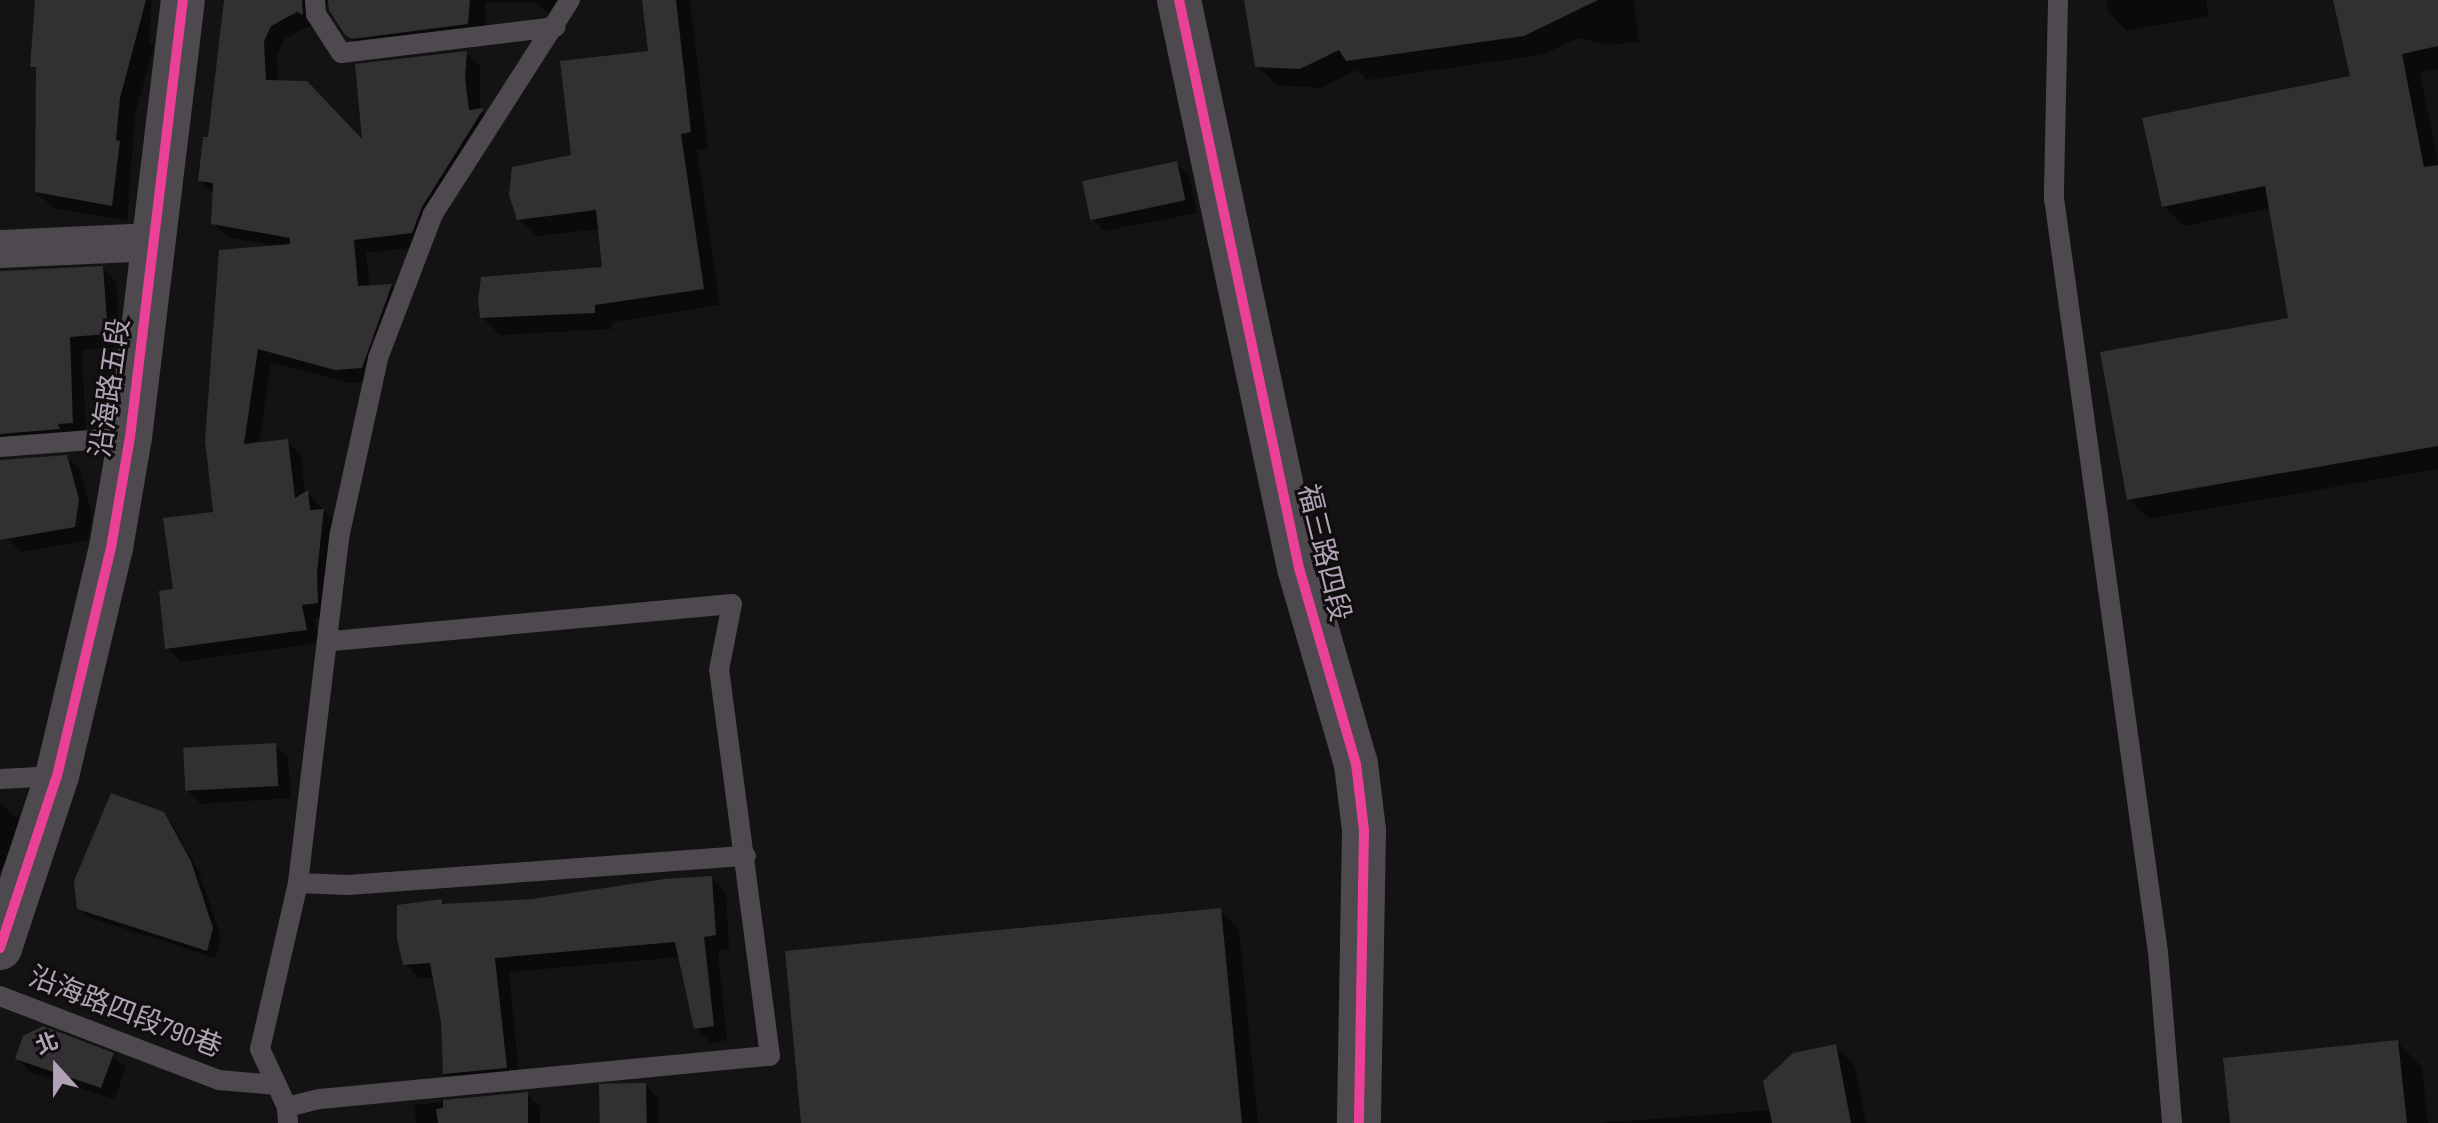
<!DOCTYPE html>
<html>
<head>
<meta charset="utf-8">
<style>
  body { margin:0 }
  #map { position:relative; width:2438px; height:1123px; overflow:hidden; background:#131313; font-family:"Sofia Sans Condensed","Noto Sans TC",sans-serif }
  div>[style] { position:absolute }
  .shadow>* { inset:0; background:#0007 }
  .building>* { inset:0; background:#323032; transform-origin:0 0 }
  .service>* { height:20px; margin:-10px; padding:0 10px; transform-origin:10px; border-radius:10px; background:#4e494f }
  .minor>* { height:38px; margin:-19px; padding:0 19px; transform-origin:19px; border-radius:19px; background:#4e494f }
  .tertiary>* { height:44px; margin:-22px; padding:0 22px; transform-origin:22px; border-radius:22px; background:#4e494f }
  .cycleway>* { height:10px; margin:-5px; padding:0 5px; transform-origin:5px; border-radius:5px; background:#ea4096 }
  span { translate:-50% -50%; white-space:nowrap; text-align:center; line-height:1.15; -webkit-text-stroke:6px #0f0d0e; paint-order:stroke }
  .street-label { font-size:28px; color:#b1a3b5 }
  .north { position:absolute; left:16px; top:1027px; width:80px; height:80px; -webkit-text-stroke:6px #0f0d0e; paint-order:stroke; rotate:339deg; font-size:22px; font-weight:700; line-height:32px; text-align:center; color:#b1a3b5 }
  .north::after { content:''; display:block; margin:auto; width:28px; height:36px; background:#b1a3b5; clip-path:polygon(50% 0,100% 100%,50% 72%,0 100%) }
</style>
</head>
<body>
<div id="map">
  <div class="shadow">
    <i style="clip-path:polygon(34px 0,152px 0,149px 42px,154px 46px,135px 115px,127px 221px,53px 208px,37px 192px,38px 71px,32px 66px,37px 6px)"></i>
    <i style="clip-path:polygon(226px 0,328px 0,316px 9px,312px 25px,284px 39px,277px 56px,278px 82px,364px 143px,466px 53px,480px 66px,480px 111px,496px 123px,425px 246px,366px 253px,370px 288px,392px 286px,405px 299px,375px 381px,350px 383px,271px 362px,259px 444px,287px 441px,301px 455px,305px 494px,308px 493px,337px 524px,331px 616px,315px 618px,319px 643px,180px 662px,167px 648px,175px 591px,215px 514px,275px 246px,227px 237px,213px 223px,214px 194px,200px 181px,209px 139px)"></i>
    <i style="clip-path:polygon(329px 0,575px 0,552px 17px,537px 3px,485px 2px,487px 37px,361px 48px,346px 34px)"></i>
    <i style="clip-path:polygon(644px 0,690px 0,708px 149px,697px 150px,720px 305px,612px 322px,612px 329px,500px 335px,482px 317px,604px 269px,600px 229px,536px 236px,519px 219px,573px 156px,650px 52px)"></i>
    <i style="clip-path:polygon(1246px 0,1634px 0,1639px 42px,1607px 45px,1578px 38px,1542px 55px,1367px 80px,1357px 70px,1320px 88px,1277px 85px,1257px 66px)"></i>
    <i style="clip-path:polygon(2107px 0,2206px 0,2208px 16px,2127px 31px,2108px 12px)"></i>
    <i style="clip-path:polygon(2335px 0,2438px 0,2438px 69px,2420px 73px,2438px 162px,2438px 469px,2149px 519px,2129px 499px,2291px 320px,2271px 208px,2184px 226px,2164px 206px,2352px 78px)"></i>
    <i style="clip-path:polygon(1176px 163px,1189px 176px,1197px 213px,1104px 231px,1091px 218px)"></i>
    <i style="clip-path:polygon(103px 268px,116px 282px,121px 347px,82px 350px,86px 436px,2px 454px,0 460px,0 271px)"></i>
    <i style="clip-path:polygon(66px 457px,80px 470px,92px 514px,88px 540px,21px 552px,5px 536px,0 536px,0 462px)"></i>
    <i style="clip-path:polygon(275px 745px,288px 758px,291px 798px,201px 804px,188px 791px)"></i>
    <i style="clip-path:polygon(0 804px,21px 821px,0 874px)"></i>
    <i style="clip-path:polygon(163px 814px,172px 824px,199px 872px,221px 937px,215px 958px,88px 917px,79px 908px)"></i>
    <i style="clip-path:polygon(712px 878px,726px 893px,729px 949px,718px 951px,727px 1040px,710px 1043px,696px 1028px,680px 957px,509px 972px,520px 1082px,459px 1088px,445px 1073px,443px 1022px,435px 978px,419px 978px,405px 964px,441px 901px,446px 906px,533px 901px)"></i>
    <i style="clip-path:polygon(1220px 910px,1239px 929px,1258px 1123px,803px 1123px)"></i>
    <i style="clip-path:polygon(2397px 1042px,2422px 1067px,2428px 1123px,2232px 1123px)"></i>
    <i style="clip-path:polygon(1835px 1046px,1855px 1066px,1866px 1123px,1598px 1123px,1772px 1110px)"></i>
    <i style="clip-path:polygon(112px 1055px,126px 1068px,114px 1099px,30px 1072px,17px 1059px)"></i>
    <i style="clip-path:polygon(645px 1085px,658px 1098px,658px 1123px,603px 1123px)"></i>
    <i style="clip-path:polygon(527px 1094px,540px 1107px,540px 1123px,416px 1123px,414px 1105px)"></i>
  </div>
  <div class="building">
    <i style="clip-path:polygon(35px 0,146px 0,120px 98px,116px 140px,120px 141px,112px 206px,35px 192px,36px 67px,30px 67px)"></i>
    <i style="clip-path:polygon(224px 0,302px 0,303px 15px,297px 12px,271px 26px,264px 41px,266px 80px,307px 81px,362px 139px,355px 64px,467px 51px,465px 77px,469px 110px,484px 108px,422px 207px,412px 233px,354px 240px,358px 286px,392px 284px,362px 368px,335px 370px,258px 349px,244px 444px,288px 439px,295px 498px,308px 490px,310px 510px,324px 509px,317px 573px,318px 603px,302px 605px,307px 630px,165px 649px,159px 591px,173px 589px,163px 518px,213px 512px,205px 440px,219px 250px,290px 244px,290px 238px,211px 224px,213px 183px,198px 181px,203px 137px,208px 137px)"></i>
    <i style="clip-path:polygon(328px 0,470px 0,468px 24px,352px 39px,345px 35px,329px 10px)"></i>
    <i style="clip-path:polygon(642px 0,676px 0,691px 132px,681px 134px,704px 289px,595px 305px,595px 313px,480px 318px,478px 300px,481px 277px,602px 267px,596px 210px,517px 220px,509px 195px,512px 167px,571px 155px,560px 61px,648px 51px)"></i>
    <i style="clip-path:polygon(1244px 0,1598px 0,1524px 36px,1346px 61px,1339px 50px,1300px 69px,1255px 67px)"></i>
    <i style="clip-path:polygon(2333px 0,2438px 0,2438px 46px,2402px 54px,2424px 167px,2438px 165px,2438px 446px,2127px 500px,2100px 352px,2288px 318px,2265px 186px,2162px 207px,2142px 118px,2350px 76px)"></i>
    <i style="left:1177px;top:161px;width:40px;height:97px;rotate:78deg"></i>
    <i style="clip-path:polygon(103px 266px,108px 334px,70px 337px,73px 423px,58px 424px,60px 429px,0 434px,0 271px)"></i>
    <i style="clip-path:polygon(67px 455px,79px 499px,75px 527px,0 540px,0 460px)"></i>
    <i style="left:276px;top:743px;width:43px;height:93px;rotate:87deg"></i>
    <i style="clip-path:polygon(111px 793px,164px 812px,191px 861px,213px 928px,207px 951px,77px 909px,74px 881px)"></i>
    <i style="clip-path:polygon(712px 876px,716px 935px,704px 937px,714px 1026px,694px 1029px,675px 942px,495px 958px,507px 1068px,443px 1074px,441px 1022px,430px 963px,403px 965px,397px 939px,397px 905px,442px 899px,442px 904px,532px 899px,664px 879px)"></i>
    <i style="clip-path:polygon(1221px 908px,1242px 1123px,801px 1123px,785px 951px)"></i>
    <i style="clip-path:polygon(43px 1026px,114px 1053px,101px 1088px,15px 1059px,23px 1036px)"></i>
    <i style="clip-path:polygon(2398px 1040px,2407px 1123px,2230px 1123px,2223px 1058px)"></i>
    <i style="clip-path:polygon(1836px 1044px,1851px 1123px,1772px 1123px,1763px 1081px,1793px 1053px)"></i>
    <i style="left:646px;top:1083px;width:40px;height:47px;rotate:89deg"></i>
    <i style="clip-path:polygon(528px 1092px,528px 1123px,438px 1123px,436px 1109px,443px 1108px,443px 1100px)"></i>
  </div>
  <div class="service">
    <i style="left:315px;top:0;width:14px;rotate:86deg"></i>
    <i style="left:316px;top:14px;width:46px;rotate:57.3deg"></i>
    <i style="left:341px;top:53px;width:216px;rotate:-6.9deg"></i>
    <i style="left:2058px;top:0;width:198px;rotate:91.2deg"></i>
    <i style="left:2054px;top:198px;width:761px;rotate:82.15deg"></i>
    <i style="left:2158px;top:952px;width:172px;rotate:85.3deg"></i>
    <i style="left:0;top:447px;width:130px;rotate:-4.4deg"></i>
    <i style="left:0;top:779px;width:57px;rotate:-3deg"></i>
    <i style="left:298px;top:883px;width:50px;rotate:2.3deg"></i>
    <i style="left:348px;top:885px;width:399px;rotate:-4.2deg"></i>
    <i style="left:0;top:996px;width:235px;rotate:21deg"></i>
    <i style="left:219px;top:1080px;width:58px;rotate:4.9deg"></i>
    <i style="left:287px;top:1107px;width:34px;rotate:-14deg"></i>
    <i style="left:320px;top:1099px;width:452px;rotate:-5.5deg"></i>
    <i style="left:770px;top:1056px;width:389px;rotate:-97.5deg"></i>
    <i style="left:719px;top:670px;width:67px;rotate:-78.9deg"></i>
    <i style="left:732px;top:604px;width:404px;rotate:174.7deg"></i>
    <i style="left:288px;top:1123px;width:16px;rotate:-94deg"></i>
    <i style="left:287px;top:1107px;width:64px;rotate:-115deg"></i>
    <i style="left:260px;top:1049px;width:170px;rotate:-77.1deg"></i>
    <i style="left:298px;top:883px;width:353px;rotate:-83.2deg"></i>
    <i style="left:340px;top:533px;width:179px;rotate:-77.7deg"></i>
    <i style="left:378px;top:358px;width:154px;rotate:-69.1deg"></i>
    <i style="left:433px;top:214px;width:254px;rotate:-57.4deg"></i>
  </div>
  <div class="minor">
    <i style="left:0;top:249px;width:154px;rotate:-2.6deg"></i>
  </div>
  <div class="tertiary">
    <i style="left:1179px;top:0;width:581px;rotate:78.07deg"></i>
    <i style="left:1299px;top:568px;width:204px;rotate:73.8deg"></i>
    <i style="left:1356px;top:764px;width:66px;rotate:83.1deg"></i>
    <i style="left:1364px;top:830px;width:293px;rotate:91deg"></i>
    <i style="left:0;top:948px;width:181px;rotate:-71.7deg"></i>
    <i style="left:57px;top:776px;width:234px;rotate:-76.7deg"></i>
    <i style="left:111px;top:548px;width:113px;rotate:-80.3deg"></i>
    <i style="left:130px;top:437px;width:440px;rotate:-83.1deg"></i>
  </div>
  <div class="cycleway">
    <i style="left:1179px;top:0;width:581px;rotate:78.07deg"></i>
    <i style="left:1299px;top:568px;width:204px;rotate:73.8deg"></i>
    <i style="left:1356px;top:764px;width:66px;rotate:83.1deg"></i>
    <i style="left:1364px;top:830px;width:293px;rotate:91deg"></i>
    <i style="left:0;top:948px;width:181px;rotate:-71.7deg"></i>
    <i style="left:57px;top:776px;width:234px;rotate:-76.7deg"></i>
    <i style="left:111px;top:548px;width:113px;rotate:-80.3deg"></i>
    <i style="left:130px;top:437px;width:440px;rotate:-83.1deg"></i>
  </div>
  <div class="street-label">
    <span style="left:111px;top:388px;rotate:-82deg">沿海路五段</span>
    <span style="left:1323px;top:553px;rotate:76deg">福三路四段</span>
    <span style="left:125px;top:1013px;rotate:21deg">沿海路四段790巷</span>
  </div>
  <div class="north">北</div>
</div>
</body>
</html>
